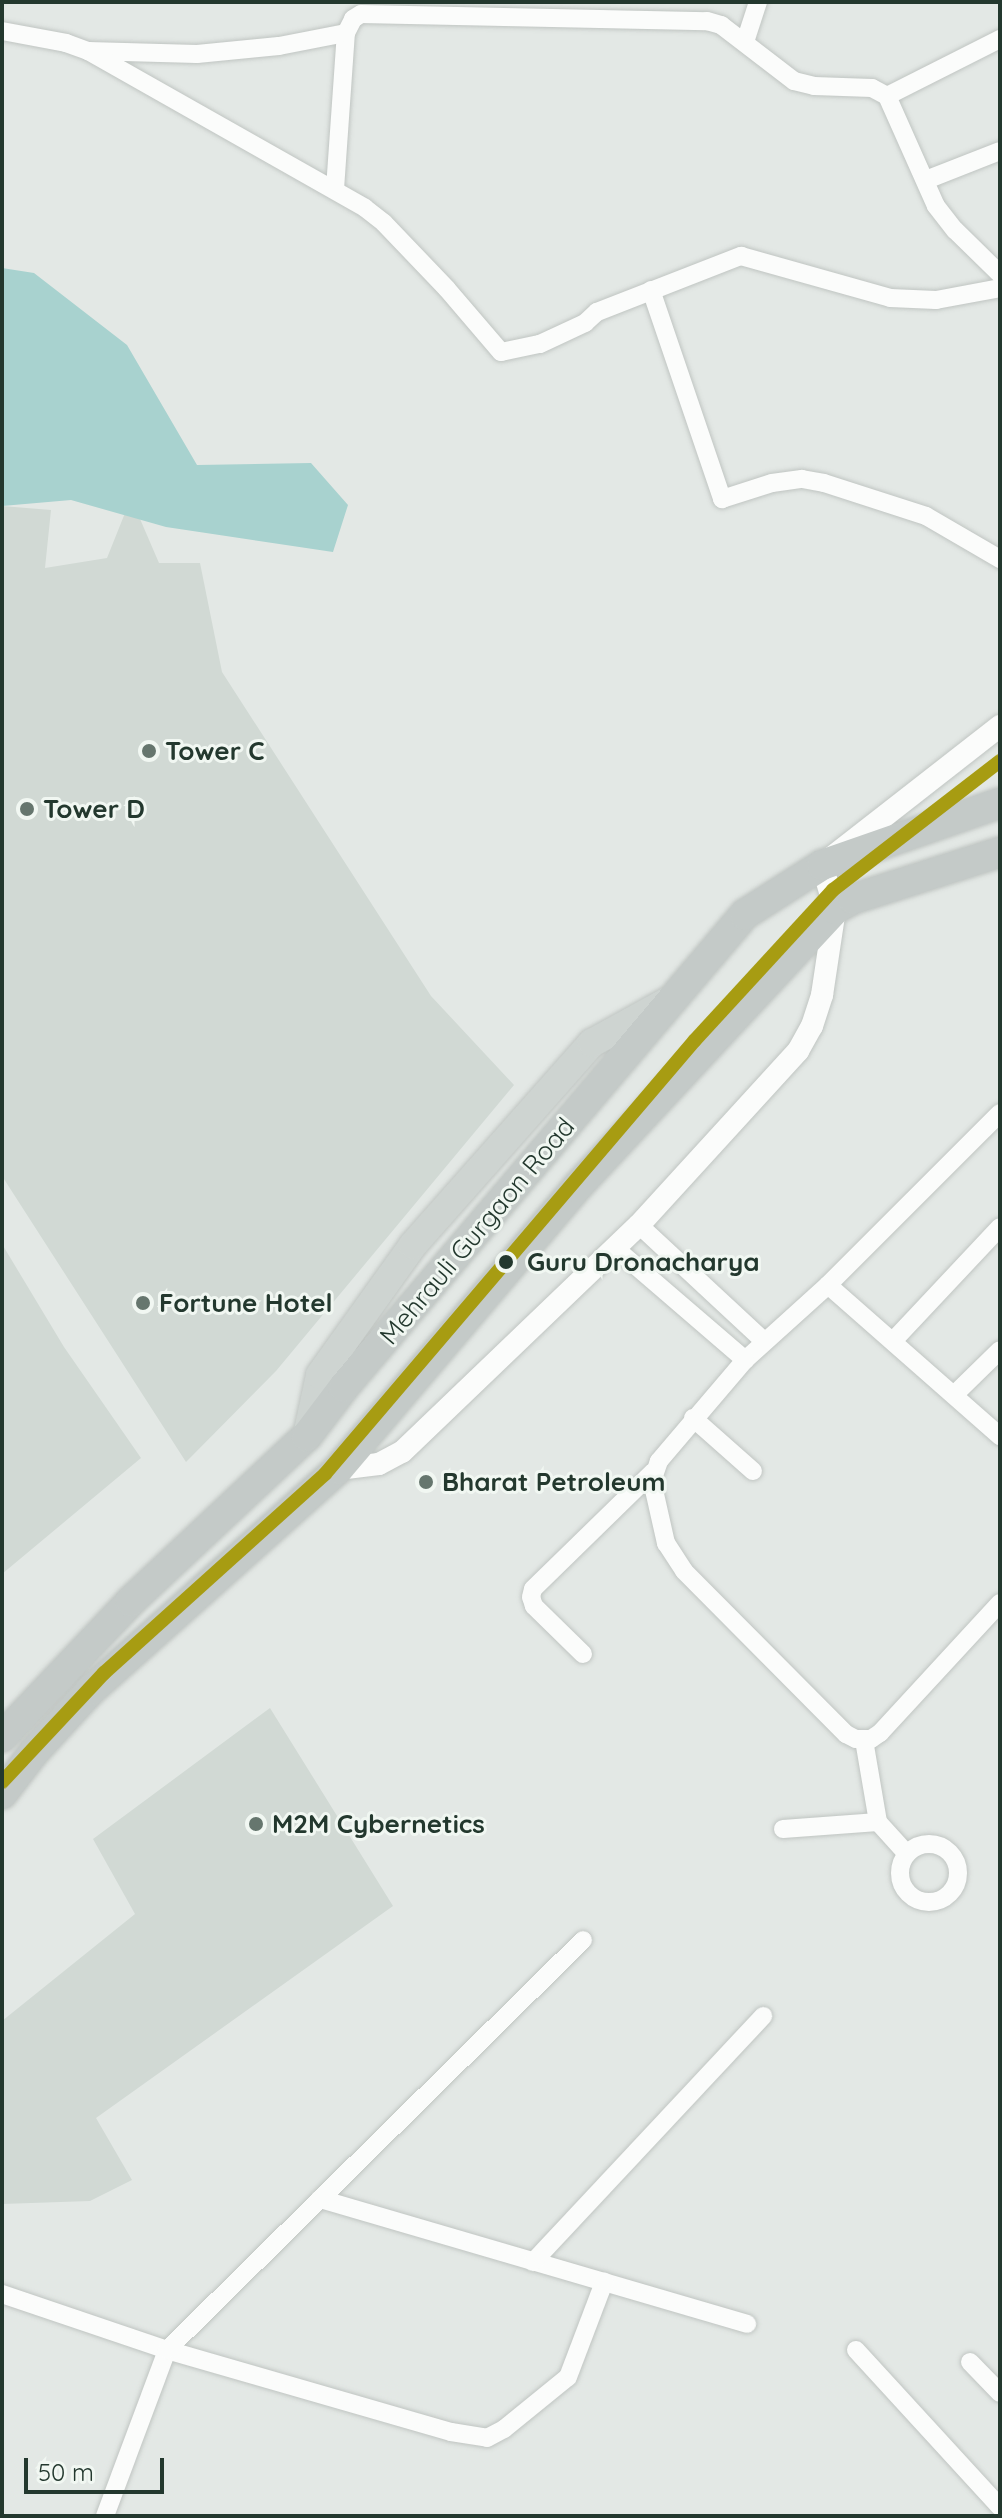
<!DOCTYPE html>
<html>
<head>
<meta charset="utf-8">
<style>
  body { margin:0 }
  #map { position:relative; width:1002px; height:2518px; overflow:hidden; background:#e3e8e5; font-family:Quicksand,sans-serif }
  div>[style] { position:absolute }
  .built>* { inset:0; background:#d1d9d4 }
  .water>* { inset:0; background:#a8d2cf }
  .roads { filter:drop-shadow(0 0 2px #c0c5c2) drop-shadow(0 0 2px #c0c5c2) }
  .minor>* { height:18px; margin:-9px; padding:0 9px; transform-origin:9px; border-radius:9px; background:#fbfcfb }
  .minor>.ring { margin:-9px; padding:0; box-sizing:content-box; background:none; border:18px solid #fbfcfb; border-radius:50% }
  .tertiary>* { height:22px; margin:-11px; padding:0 11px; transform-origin:11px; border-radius:11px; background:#fbfcfb }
  .primary>* { height:28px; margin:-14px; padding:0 14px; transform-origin:14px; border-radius:14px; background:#ced4d1 }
  .trunk>* { height:30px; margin:-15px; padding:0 15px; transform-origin:15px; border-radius:15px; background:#c4cac8 }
  .metro-1>* { height:14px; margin:-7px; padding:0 7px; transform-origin:7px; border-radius:7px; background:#a79c12 }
  .dots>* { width:22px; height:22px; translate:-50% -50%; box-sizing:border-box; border:4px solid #f1f7f2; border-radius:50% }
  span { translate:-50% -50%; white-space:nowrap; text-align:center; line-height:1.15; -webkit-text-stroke:6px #f1f7f2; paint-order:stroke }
  .poi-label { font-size:26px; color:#23382e; font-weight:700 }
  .left { translate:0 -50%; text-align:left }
  .street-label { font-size:26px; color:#23382e }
  .stop-label { font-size:26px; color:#23382e; font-weight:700 }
  .frame { position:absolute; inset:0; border:4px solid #23382e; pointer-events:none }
  .scale { position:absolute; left:24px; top:2458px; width:140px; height:36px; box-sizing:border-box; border:4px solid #23382e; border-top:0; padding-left:10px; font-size:24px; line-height:28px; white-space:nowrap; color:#23382e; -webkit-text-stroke:6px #f1f7f2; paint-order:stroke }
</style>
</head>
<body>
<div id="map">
  <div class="built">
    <i style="clip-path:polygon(131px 498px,159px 563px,200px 563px,222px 672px,431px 996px,514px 1085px,276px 1371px,186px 1462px,2px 1176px,2px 506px,51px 510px,45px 568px,107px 558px)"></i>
    <i style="clip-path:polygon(2px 1244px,64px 1347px,141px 1458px,2px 1574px)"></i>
    <i style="clip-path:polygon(270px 1708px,393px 1906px,96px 2118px,132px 2180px,90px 2201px,2px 2204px,2px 2021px,135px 1914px,93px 1839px)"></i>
  </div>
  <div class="water">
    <i style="clip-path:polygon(2px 268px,34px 273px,127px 345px,197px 465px,311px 463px,348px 505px,333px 552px,166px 527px,71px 500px,2px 506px)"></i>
  </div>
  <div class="roads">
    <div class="minor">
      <i style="left:2px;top:31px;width:65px;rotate:10.6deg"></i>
      <i style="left:66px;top:43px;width:23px;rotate:20deg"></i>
      <i style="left:88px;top:51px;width:109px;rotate:1.6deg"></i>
      <i style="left:197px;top:54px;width:82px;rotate:-5.6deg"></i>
      <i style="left:279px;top:46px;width:68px;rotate:-11deg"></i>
      <i style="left:745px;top:42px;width:42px;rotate:-72deg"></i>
      <i style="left:88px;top:51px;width:318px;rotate:29.5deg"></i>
      <i style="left:365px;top:208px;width:24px;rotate:38deg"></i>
      <i style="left:384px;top:223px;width:91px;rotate:46.3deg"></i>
      <i style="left:447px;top:289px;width:83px;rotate:49.4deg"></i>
      <i style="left:501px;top:352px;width:40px;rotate:-12deg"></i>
      <i style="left:540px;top:344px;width:50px;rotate:-25deg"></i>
      <i style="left:585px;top:323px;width:16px;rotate:-43deg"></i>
      <i style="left:597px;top:312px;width:155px;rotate:-21.3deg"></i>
      <i style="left:741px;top:256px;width:155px;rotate:15.7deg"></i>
      <i style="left:890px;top:298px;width:46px;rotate:2.5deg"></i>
      <i style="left:936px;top:300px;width:65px;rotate:-10.6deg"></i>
      <i style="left:887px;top:96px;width:127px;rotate:-26.8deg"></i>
      <i style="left:926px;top:180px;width:79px;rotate:-21.4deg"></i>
      <i style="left:335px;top:189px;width:156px;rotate:-86deg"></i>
      <i style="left:346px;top:33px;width:16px;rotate:-63deg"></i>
      <i style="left:353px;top:19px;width:9px;rotate:-32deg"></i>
      <i style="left:361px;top:14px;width:346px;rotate:1.2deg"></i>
      <i style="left:707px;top:21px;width:15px;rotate:16deg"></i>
      <i style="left:721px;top:25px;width:92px;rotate:37.5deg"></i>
      <i style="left:794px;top:81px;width:21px;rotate:14deg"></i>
      <i style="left:814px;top:86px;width:58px;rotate:2deg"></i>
      <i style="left:872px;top:88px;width:17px;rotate:28deg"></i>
      <i style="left:887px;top:96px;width:120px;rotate:66deg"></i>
      <i style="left:936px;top:206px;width:31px;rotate:52deg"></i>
      <i style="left:955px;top:230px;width:63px;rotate:44.4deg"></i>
      <i style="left:651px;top:290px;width:221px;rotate:71.2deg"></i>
      <i style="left:722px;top:499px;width:52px;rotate:-17.7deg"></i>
      <i style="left:772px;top:483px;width:30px;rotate:-8deg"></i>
      <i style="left:802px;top:479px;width:22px;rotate:10deg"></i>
      <i style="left:824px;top:483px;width:107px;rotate:17.9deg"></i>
      <i style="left:926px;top:516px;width:86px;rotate:30.2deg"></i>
      <i style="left:1000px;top:1113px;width:243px;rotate:135deg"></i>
      <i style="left:828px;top:1285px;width:112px;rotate:137.9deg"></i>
      <i style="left:745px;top:1360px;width:133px;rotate:130.4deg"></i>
      <i style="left:659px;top:1461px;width:21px;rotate:109deg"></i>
      <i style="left:652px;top:1481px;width:64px;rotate:77.3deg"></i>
      <i style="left:666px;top:1543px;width:33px;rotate:57deg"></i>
      <i style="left:684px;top:1571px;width:230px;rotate:45.2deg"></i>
      <i style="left:846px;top:1734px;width:11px;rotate:27deg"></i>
      <i style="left:856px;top:1739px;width:15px"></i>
      <i style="left:871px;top:1739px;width:11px;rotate:-34deg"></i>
      <i style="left:880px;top:1733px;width:177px;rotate:-47.3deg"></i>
      <i style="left:639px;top:1225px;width:171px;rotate:42.9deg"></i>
      <i style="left:615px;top:1248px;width:172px;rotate:40.7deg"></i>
      <i style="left:828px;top:1285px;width:229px;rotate:41.3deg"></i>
      <i style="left:893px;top:1341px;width:156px;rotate:-46.8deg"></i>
      <i style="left:954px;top:1395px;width:64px;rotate:-44.4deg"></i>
      <i style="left:693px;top:1418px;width:80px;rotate:41.5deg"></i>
      <i style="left:583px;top:1654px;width:69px;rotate:-135.6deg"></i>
      <i style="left:534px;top:1606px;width:9px;rotate:-108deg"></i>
      <i style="left:531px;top:1597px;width:8px;rotate:-76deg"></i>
      <i style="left:533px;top:1589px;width:168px;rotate:-44.3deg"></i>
      <i style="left:864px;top:1740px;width:83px;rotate:80.3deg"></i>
      <i style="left:878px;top:1822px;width:43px;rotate:47.8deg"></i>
      <i style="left:783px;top:1829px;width:95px;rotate:-4.2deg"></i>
      <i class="ring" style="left:900px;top:1844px;width:40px;height:40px"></i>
      <i style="left:320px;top:2199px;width:445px;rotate:16.3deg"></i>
      <i style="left:533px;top:2262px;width:337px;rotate:-46.9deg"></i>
      <i style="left:2px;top:2294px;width:174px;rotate:18.7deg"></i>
      <i style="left:167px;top:2350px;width:296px;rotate:16.1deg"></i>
      <i style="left:451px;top:2432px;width:36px;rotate:9deg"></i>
      <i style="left:487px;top:2438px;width:19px;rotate:-28deg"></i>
      <i style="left:504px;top:2429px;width:82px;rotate:-39.1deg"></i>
      <i style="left:568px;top:2377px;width:102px;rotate:-69.2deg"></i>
      <i style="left:856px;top:2350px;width:213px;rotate:47.5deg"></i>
      <i style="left:970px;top:2362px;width:43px;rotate:45.9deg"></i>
      <i style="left:105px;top:2516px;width:177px;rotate:-69.5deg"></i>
      <i style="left:167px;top:2350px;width:584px;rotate:-44.58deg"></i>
    </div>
    <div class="tertiary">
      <i style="left:338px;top:1469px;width:41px;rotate:-7deg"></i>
      <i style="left:379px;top:1464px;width:26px;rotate:-28deg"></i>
      <i style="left:402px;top:1452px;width:328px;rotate:-43.8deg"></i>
      <i style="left:639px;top:1225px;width:236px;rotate:-47.6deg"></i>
      <i style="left:798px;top:1051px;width:29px;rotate:-61deg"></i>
      <i style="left:812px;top:1026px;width:33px;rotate:-72deg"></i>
      <i style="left:822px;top:995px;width:87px;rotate:-81.4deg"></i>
      <i style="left:835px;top:909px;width:46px;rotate:-106.5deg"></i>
      <i style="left:822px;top:865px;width:226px;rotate:-38deg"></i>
    </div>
    <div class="primary">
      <i style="left:307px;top:1436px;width:62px;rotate:-78deg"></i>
      <i style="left:320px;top:1375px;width:160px;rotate:-54.4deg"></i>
      <i style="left:413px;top:1245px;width:270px;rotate:-48.5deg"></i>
      <i style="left:592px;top:1043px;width:87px;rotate:-28.9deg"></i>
    </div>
    <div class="trunk">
      <i style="left:2px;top:1737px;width:187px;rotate:-46.5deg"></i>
      <i style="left:131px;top:1601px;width:241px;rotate:-43.2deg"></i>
      <i style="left:307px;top:1436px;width:61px;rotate:-52.9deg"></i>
      <i style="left:344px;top:1387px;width:620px;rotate:-49.71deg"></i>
      <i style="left:745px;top:914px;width:91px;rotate:-32.5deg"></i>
      <i style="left:822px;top:865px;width:188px;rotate:-19.2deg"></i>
      <i style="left:2px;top:1794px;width:53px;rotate:-52.7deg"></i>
      <i style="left:34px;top:1752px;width:84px;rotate:-47.4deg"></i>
      <i style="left:91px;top:1690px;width:331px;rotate:-41.8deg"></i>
      <i style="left:338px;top:1469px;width:370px;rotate:-49.7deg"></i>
      <i style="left:577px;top:1187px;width:379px;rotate:-47.1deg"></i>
      <i style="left:835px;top:909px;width:21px;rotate:-29deg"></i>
      <i style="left:853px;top:899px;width:154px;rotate:-17.7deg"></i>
    </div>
  </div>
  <div class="metro-1">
    <i style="left:2px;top:1782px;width:149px;rotate:-46.9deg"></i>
    <i style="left:104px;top:1673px;width:297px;rotate:-42deg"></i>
    <i style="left:325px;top:1474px;width:570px;rotate:-49.55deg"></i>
    <i style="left:695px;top:1040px;width:204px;rotate:-47.4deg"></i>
    <i style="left:833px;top:890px;width:211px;rotate:-37.7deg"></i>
  </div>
  <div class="dots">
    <i style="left:149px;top:751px;background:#66766e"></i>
    <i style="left:27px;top:809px;background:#66766e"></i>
    <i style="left:506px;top:1262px;background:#23382e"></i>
    <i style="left:143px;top:1303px;background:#66766e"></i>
    <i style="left:426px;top:1482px;background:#66766e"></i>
    <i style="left:256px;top:1824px;background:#66766e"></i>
  </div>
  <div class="poi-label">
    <span class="left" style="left:165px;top:751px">Tower C</span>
    <span class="left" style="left:43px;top:809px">Tower D</span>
    <span class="left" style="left:159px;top:1303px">Fortune Hotel</span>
    <span class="left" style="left:442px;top:1482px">Bharat Petroleum</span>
    <span class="left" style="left:272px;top:1824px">M2M Cybernetics</span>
  </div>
  <div class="street-label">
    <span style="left:477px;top:1231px;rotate:-50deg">Mehrauli Gurgaon Road</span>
  </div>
  <div class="stop-label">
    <span class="left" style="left:527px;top:1262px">Guru Dronacharya</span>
  </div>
  <div class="frame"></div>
  <div class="scale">50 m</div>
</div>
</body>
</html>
